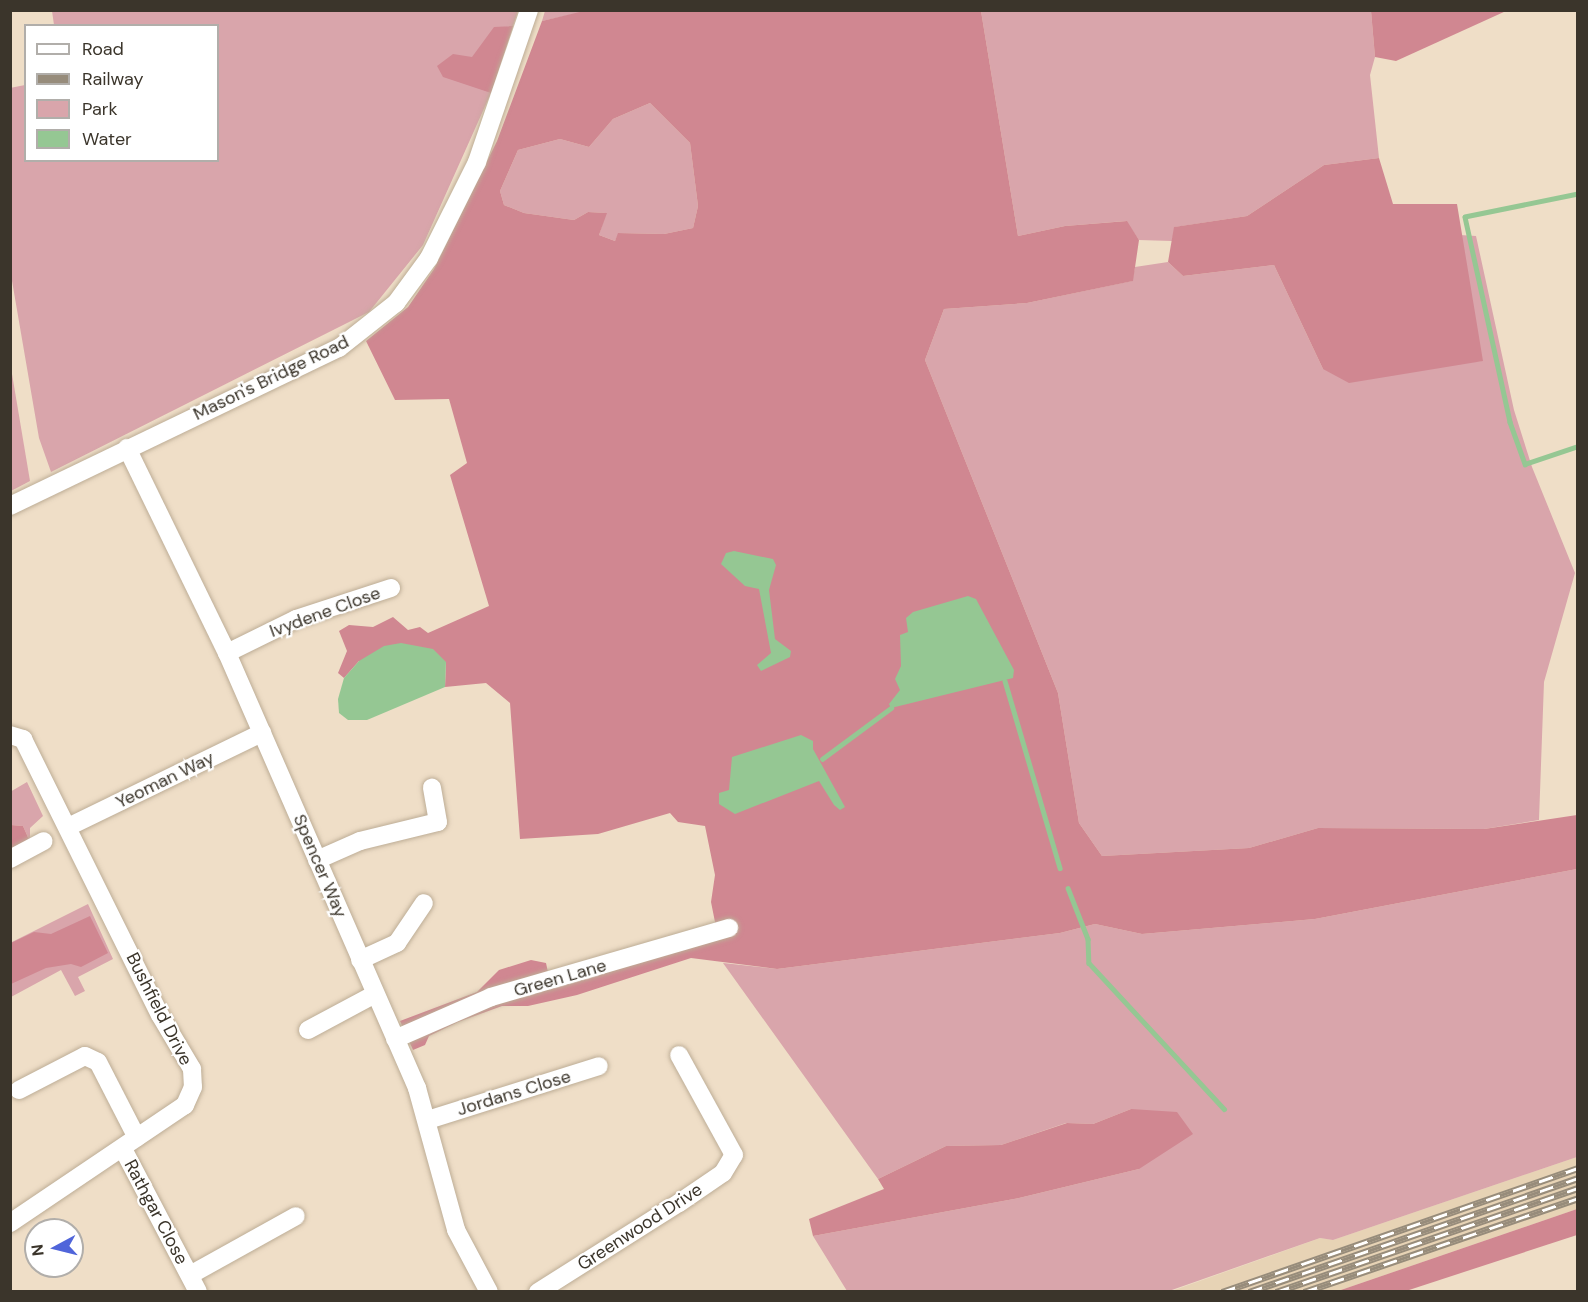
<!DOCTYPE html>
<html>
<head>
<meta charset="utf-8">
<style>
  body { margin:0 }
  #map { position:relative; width:1588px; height:1302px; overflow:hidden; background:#efdec7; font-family:"DM Sans",sans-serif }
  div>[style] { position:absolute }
  .built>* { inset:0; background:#e7d3b5 }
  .green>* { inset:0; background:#d9a5ab }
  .forest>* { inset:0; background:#d08791 }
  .water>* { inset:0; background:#95c793 }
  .stream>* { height:4.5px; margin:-2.25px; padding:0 2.25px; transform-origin:2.25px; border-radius:2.25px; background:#95c793 }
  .roads { filter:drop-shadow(0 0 2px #bdad96) drop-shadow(0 0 2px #bdad96) }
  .street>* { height:18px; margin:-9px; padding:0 9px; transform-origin:9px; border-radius:9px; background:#fff }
  .rail>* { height:7px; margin-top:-3.5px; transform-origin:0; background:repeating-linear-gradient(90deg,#fff 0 14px,#978c7b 0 28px); box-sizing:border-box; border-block:2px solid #978c7b }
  span { translate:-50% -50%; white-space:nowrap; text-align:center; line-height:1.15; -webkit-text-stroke:4.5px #fff; paint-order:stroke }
  .street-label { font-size:18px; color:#3b352b }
  .frame { position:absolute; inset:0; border:12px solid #3b352b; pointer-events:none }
  .legend { position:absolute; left:24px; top:24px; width:195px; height:138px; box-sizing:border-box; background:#fff; border:2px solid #b1aeaa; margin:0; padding:8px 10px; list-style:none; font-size:18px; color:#3b352b }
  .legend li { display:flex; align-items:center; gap:12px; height:30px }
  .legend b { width:30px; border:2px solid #b1aeaa }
  .north { position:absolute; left:24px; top:1218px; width:60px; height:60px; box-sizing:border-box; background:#fff; border:2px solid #b1aeaa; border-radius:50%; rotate:263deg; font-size:16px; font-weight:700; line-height:24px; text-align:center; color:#3b352b }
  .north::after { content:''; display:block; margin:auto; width:21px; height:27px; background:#5065da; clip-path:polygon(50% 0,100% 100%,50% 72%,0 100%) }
</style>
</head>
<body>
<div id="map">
  <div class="built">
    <i style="clip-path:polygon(1577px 1157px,1577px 1209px,1338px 1291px,1169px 1292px,1320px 1238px,1333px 1240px)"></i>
  </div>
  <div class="green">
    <i style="clip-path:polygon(52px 11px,518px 11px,491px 93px,423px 245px,369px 312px,51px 472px,39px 438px,11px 275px,10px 88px,25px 85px,26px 160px,218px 160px,218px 26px,54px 25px)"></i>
    <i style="clip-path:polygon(545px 11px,545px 10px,588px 11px,542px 21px)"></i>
    <i style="clip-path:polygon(981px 11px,1371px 11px,1375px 57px,1370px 75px,1379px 158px,1324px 165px,1247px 216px,1175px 227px,1172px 241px,1139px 240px,1126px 221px,1065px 226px,1018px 236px)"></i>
    <i style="clip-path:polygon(650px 103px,690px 143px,698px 206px,693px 228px,664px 234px,619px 233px,615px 241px,599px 235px,606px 213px,588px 212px,574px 220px,524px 213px,504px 205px,500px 191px,518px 150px,560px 139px,589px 147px,613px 119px)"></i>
    <i style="clip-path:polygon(1460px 235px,1476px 236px,1514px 410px,1532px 467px,1575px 573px,1544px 682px,1539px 820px,1484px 829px,1318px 828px,1249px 848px,1102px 856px,1079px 823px,1058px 693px,925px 360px,944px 309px,1027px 303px,1132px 281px,1135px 267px,1168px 262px,1183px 276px,1274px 265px,1323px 369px,1482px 361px)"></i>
    <i style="clip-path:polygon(10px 362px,30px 481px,11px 491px,10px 491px)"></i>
    <i style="clip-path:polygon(27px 782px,43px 816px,30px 828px,30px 842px,23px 826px,11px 825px,10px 792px)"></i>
    <i style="clip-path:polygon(1577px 869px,1577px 1157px,1333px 1240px,1320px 1238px,1169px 1291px,847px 1291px,813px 1236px,1019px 1198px,1139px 1169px,1131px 1109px,1093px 1124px,1066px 1123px,1001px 1145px,946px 1146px,878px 1179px,723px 963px,777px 969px,1060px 933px,1095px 924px,1142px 934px,1315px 919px)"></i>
    <i style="clip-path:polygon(88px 904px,113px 959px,78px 977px,85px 991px,75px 996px,61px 970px,11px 997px,10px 943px)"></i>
  </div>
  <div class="forest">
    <i style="clip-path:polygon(evenodd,588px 10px,981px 11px,1018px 236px,1065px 226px,1127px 221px,1139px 240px,1133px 281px,1027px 303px,944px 309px,925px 360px,1058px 693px,1079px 823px,1102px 856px,1249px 848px,1318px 828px,1484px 829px,1577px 815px,1577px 869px,1315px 919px,1142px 934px,1095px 924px,1060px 933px,777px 969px,691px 958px,577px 995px,528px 1006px,502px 1006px,458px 1022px,429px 1036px,425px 1045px,413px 1050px,400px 1021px,477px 992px,499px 970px,531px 960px,546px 963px,551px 986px,718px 937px,711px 902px,715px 875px,705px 826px,678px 822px,670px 813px,598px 834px,520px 839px,510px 703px,486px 683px,445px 687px,446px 662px,359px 661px,344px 678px,338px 673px,347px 651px,339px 631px,349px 625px,373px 627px,393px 617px,408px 630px,420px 627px,428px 633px,489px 606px,450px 475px,467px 463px,449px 399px,395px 400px,366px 341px,408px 307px,434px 269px,497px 141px,542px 21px,588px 10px,650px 103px,690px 143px,698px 206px,693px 228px,664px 234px,618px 233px,615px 241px,599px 235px,607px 213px,588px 212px,574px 220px,524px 213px,504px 205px,500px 191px,518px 150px,560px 139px,589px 147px,613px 119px,650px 103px)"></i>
    <i style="clip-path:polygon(1371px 11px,1371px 10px,1506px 11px,1396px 61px,1375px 57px)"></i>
    <i style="clip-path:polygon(513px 26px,491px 93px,443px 77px,437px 66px,453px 54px,472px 57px,494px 27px)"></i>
    <i style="clip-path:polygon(1379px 158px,1393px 204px,1457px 204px,1483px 361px,1349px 383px,1323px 369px,1274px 265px,1183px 276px,1168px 262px,1174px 227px,1247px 216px,1324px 165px)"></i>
    <i style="clip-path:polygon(11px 825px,23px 826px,30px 842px,11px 852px)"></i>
    <i style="clip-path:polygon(90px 916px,108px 953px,81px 967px,71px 964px,46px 968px,11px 984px,11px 943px,34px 932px,51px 934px)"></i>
    <i style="clip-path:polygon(1131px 1109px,1177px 1112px,1193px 1134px,1139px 1169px,1019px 1198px,813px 1236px,809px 1219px,884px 1189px,878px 1179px,946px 1146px,1001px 1145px,1067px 1123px,1093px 1124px)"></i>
    <i style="clip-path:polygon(1577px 1209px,1577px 1235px,1406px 1291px,1338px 1291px)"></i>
  </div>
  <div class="water">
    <i style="clip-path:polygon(734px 551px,773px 559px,776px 565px,769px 590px,775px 639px,791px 651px,790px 657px,761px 671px,757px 665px,771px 653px,759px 589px,745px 586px,721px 564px,726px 553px)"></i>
    <i style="clip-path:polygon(968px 596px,976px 599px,1014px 670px,1013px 678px,891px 708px,889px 704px,900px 690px,895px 679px,901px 666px,900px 635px,908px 632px,906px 618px,913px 612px)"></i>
    <i style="clip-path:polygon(401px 643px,433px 649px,446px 662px,445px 687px,367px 720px,348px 720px,339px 713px,338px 699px,344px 678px,359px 661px,384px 646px)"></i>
    <i style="clip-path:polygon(801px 735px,813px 741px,813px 749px,845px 807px,840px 810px,834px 805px,819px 781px,735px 814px,719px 804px,719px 793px,729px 790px,732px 757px)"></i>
  </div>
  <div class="stream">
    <i style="left:1578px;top:194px;width:115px;rotate:168.5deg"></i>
    <i style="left:1465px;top:217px;width:210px;rotate:77.6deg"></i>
    <i style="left:1510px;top:422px;width:45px;rotate:70.3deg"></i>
    <i style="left:1525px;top:464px;width:56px;rotate:-18.8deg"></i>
    <i style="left:1005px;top:681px;width:195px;rotate:73.6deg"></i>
    <i style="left:822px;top:759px;width:86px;rotate:-36.5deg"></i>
    <i style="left:1068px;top:888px;width:55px;rotate:68.6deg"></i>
    <i style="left:1088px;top:939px;width:24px;rotate:88deg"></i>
    <i style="left:1089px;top:963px;width:199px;rotate:47.2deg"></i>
  </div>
  <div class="roads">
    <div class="street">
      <i style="left:127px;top:448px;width:228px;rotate:64deg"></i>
      <i style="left:227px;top:653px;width:475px;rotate:66.4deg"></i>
      <i style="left:417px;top:1088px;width:147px;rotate:74.6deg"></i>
      <i style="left:456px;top:1230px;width:70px;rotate:62deg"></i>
      <i style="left:10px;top:506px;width:365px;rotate:-25.7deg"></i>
      <i style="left:339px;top:348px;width:73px;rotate:-38.3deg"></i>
      <i style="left:396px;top:303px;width:56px;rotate:-53.7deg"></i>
      <i style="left:429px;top:258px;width:107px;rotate:-63.4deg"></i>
      <i style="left:477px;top:162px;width:161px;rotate:-71.1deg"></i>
      <i style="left:227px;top:653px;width:77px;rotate:-26.2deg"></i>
      <i style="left:296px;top:619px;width:100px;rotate:-18.1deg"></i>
      <i style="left:10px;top:735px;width:14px;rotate:17deg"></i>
      <i style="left:23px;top:739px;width:308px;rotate:63.6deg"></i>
      <i style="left:160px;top:1015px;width:63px;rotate:59.3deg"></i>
      <i style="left:192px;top:1069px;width:18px;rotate:87deg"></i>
      <i style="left:193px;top:1087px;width:20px;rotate:114deg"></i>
      <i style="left:185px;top:1105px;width:211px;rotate:146deg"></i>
      <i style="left:68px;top:827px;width:216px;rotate:-25.9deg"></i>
      <i style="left:10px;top:859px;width:38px;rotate:-28deg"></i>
      <i style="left:317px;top:860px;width:47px;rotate:-23.8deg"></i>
      <i style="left:360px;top:841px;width:80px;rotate:-13.7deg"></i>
      <i style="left:438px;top:822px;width:35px;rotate:-100deg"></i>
      <i style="left:360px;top:960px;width:41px;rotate:-24.7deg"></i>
      <i style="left:397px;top:943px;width:48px;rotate:-56deg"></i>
      <i style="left:308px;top:1030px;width:76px;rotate:-28.2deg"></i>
      <i style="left:395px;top:1039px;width:105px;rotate:-23.6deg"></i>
      <i style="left:491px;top:997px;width:248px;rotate:-16.2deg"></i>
      <i style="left:19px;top:1090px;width:74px;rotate:-27.3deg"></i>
      <i style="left:85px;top:1056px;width:14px;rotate:25deg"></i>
      <i style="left:98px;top:1062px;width:85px;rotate:62.8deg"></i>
      <i style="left:428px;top:1120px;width:179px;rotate:-17.5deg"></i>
      <i style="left:123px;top:1149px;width:161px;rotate:62.3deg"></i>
      <i style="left:190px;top:1275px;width:121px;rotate:-29.1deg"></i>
      <i style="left:538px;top:1292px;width:167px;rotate:-32.3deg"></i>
      <i style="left:679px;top:1203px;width:53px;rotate:-34.3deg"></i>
      <i style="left:723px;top:1173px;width:21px;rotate:-59deg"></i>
      <i style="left:734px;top:1155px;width:114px;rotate:-118.8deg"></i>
    </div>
  </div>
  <div class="rail">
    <i style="left:1222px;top:1292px;width:377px;rotate:-19.2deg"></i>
    <i style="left:1249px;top:1292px;width:348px;rotate:-19.1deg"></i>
    <i style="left:1276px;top:1292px;width:319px;rotate:-19deg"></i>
    <i style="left:1304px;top:1292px;width:290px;rotate:-18.9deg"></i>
  </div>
  <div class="street-label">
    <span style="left:271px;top:378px;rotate:-26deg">Mason's Bridge Road</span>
    <span style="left:325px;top:612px;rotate:-20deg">Ivydene Close</span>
    <span style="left:165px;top:780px;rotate:-26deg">Yeoman Way</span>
    <span style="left:320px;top:866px;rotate:67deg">Spencer Way</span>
    <span style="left:560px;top:978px;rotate:-16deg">Green Lane</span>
    <span style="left:159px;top:1009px;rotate:63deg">Bushfield Drive</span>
    <span style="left:514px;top:1093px;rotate:-17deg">Jordans Close</span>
    <span style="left:156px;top:1212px;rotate:62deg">Rathgar Close</span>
    <span style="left:640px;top:1227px;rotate:-33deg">Greenwood Drive</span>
  </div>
  <div class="frame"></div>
  <ul class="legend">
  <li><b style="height:8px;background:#fff"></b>Road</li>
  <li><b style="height:8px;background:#978c7b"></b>Railway</li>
  <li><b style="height:16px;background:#d9a5ab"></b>Park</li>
  <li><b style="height:16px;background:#95c793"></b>Water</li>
  </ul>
  <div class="north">N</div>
</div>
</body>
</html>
